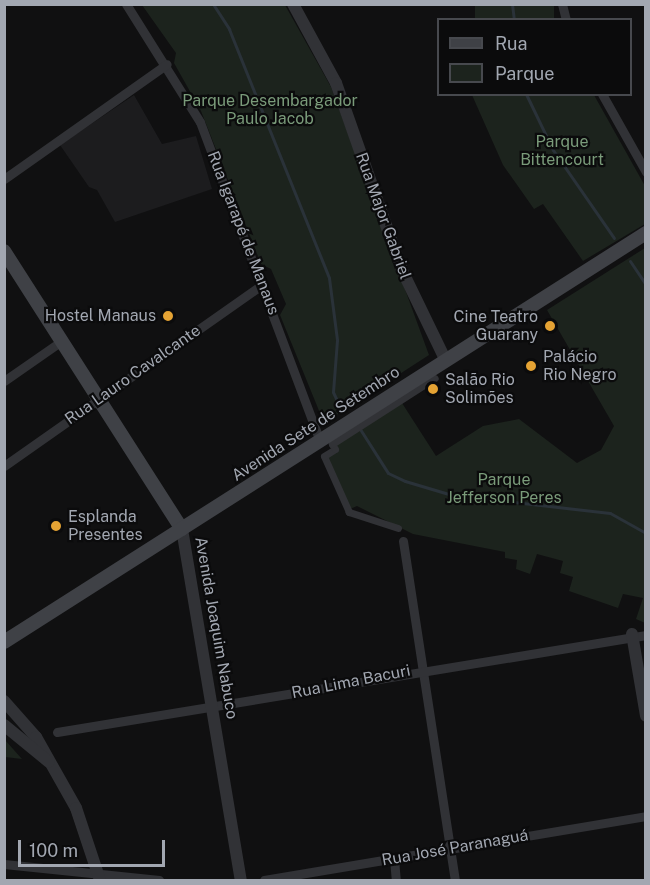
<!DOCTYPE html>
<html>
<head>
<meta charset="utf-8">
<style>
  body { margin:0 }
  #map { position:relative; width:650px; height:885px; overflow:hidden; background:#101011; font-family:"Public Sans",sans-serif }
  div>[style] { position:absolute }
  .built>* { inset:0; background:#1c1c1e }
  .green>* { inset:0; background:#1c231d; transform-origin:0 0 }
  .stream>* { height:3px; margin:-1.5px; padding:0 1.5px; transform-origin:1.5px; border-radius:1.5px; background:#2a3239 }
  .pedestrian>* { height:7px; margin:-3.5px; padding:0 3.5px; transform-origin:3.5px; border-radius:3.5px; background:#313236 }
  .minor>* { height:9px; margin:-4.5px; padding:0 4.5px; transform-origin:4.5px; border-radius:4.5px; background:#313236 }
  .tertiary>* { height:12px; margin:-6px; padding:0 6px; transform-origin:6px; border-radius:6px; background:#313236 }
  .secondary>* { height:14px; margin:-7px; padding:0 7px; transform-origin:7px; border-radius:7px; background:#3f4146 }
  .dots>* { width:16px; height:16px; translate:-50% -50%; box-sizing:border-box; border:3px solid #0b0b0c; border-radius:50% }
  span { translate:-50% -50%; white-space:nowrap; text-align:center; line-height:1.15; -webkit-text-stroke:4.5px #0b0b0c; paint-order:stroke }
  .park-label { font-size:16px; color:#7a9b7a }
  .street-label { font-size:16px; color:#a2a7b1 }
  .poi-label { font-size:16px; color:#a2a7b1 }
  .right { translate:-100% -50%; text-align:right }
  .left { translate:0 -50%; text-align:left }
  .frame { position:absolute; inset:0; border:6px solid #a2a7b1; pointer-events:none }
  .legend { position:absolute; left:437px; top:18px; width:195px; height:78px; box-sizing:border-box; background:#0b0b0c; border:2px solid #47494e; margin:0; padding:8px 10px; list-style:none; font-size:18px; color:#a2a7b1 }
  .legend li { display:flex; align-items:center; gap:12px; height:30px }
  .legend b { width:30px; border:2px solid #47494e }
  .scale { position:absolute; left:18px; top:840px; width:147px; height:27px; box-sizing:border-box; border:3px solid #a2a7b1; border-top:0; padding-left:8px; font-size:18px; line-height:21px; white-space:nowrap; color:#a2a7b1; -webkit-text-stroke:4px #0b0b0c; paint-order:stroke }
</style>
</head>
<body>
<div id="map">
  <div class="built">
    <i style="clip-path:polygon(134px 95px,162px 144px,196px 136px,212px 189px,115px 222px,97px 190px,89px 187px,60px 145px)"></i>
  </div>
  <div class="green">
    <i style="clip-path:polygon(142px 5px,285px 5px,331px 87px,429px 355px,324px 423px,280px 315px,286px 304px,271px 269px,261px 264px,201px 111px,174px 63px,176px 53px)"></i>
    <i style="left:475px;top:5px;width:79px;height:14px"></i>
    <i style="clip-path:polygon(472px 95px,594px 95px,645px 186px,645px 224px,583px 261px,543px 204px,534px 209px,503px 165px)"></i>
    <i style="clip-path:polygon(645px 248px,645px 623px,636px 619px,643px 598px,623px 594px,618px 608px,569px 591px,573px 577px,560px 573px,563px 561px,537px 554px,530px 574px,516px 569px,517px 560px,505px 558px,505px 552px,413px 534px,357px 506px,350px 509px,326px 458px,339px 449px,336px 444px,402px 403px,436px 456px,483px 426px,519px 419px,577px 463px,601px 450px,614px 426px,547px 310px)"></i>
    <i style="clip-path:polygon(4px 740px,5px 740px,22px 759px,5px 757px)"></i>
  </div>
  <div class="stream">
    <i style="left:213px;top:4px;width:30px;rotate:57deg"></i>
    <i style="left:229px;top:29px;width:268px;rotate:68.1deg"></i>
    <i style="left:329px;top:278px;width:63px;rotate:82.6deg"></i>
    <i style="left:337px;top:340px;width:52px;rotate:94.4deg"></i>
    <i style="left:333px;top:392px;width:21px;rotate:65deg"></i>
    <i style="left:512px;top:4px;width:16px;rotate:83deg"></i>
    <i style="left:526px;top:94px;width:62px;rotate:64.3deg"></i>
    <i style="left:553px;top:150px;width:107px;rotate:55.3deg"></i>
    <i style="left:630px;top:261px;width:29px;rotate:56deg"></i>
    <i style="left:360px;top:429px;width:52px;rotate:57.5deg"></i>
    <i style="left:388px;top:473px;width:19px;rotate:25deg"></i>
    <i style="left:405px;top:481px;width:49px;rotate:16.6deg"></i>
    <i style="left:452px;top:495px;width:159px;rotate:6.5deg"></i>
    <i style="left:610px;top:513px;width:41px;rotate:29.1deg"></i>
  </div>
  <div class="pedestrian">
    <i style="left:398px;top:528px;width:52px;rotate:-161.9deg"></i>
    <i style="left:349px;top:512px;width:61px;rotate:-114.1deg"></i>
    <i style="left:324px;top:456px;width:13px;rotate:-32deg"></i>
    <i style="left:335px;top:449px;width:6px;rotate:-121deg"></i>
    <i style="left:332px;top:444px;width:122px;rotate:-32.7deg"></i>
  </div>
  <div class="minor">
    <i style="left:126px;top:4px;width:139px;rotate:57.9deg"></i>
    <i style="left:200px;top:122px;width:341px;rotate:69.4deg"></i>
    <i style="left:562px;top:4px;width:16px;rotate:76deg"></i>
    <i style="left:602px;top:94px;width:90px;rotate:60.6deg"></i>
    <i style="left:4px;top:179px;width:199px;rotate:-35.2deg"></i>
    <i style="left:4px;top:381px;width:72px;rotate:-34.8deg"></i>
    <i style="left:4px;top:466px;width:315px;rotate:-35.1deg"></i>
    <i style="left:403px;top:541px;width:343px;rotate:81.3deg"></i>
    <i style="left:57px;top:732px;width:597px;rotate:-9.35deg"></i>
    <i style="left:394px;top:859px;width:21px;rotate:85deg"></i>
    <i style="left:4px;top:864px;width:156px;rotate:5.9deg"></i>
    <i style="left:264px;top:880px;width:387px;rotate:-9.5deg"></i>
  </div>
  <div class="tertiary">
    <i style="left:293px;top:4px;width:90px;rotate:61.4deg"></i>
    <i style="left:336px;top:83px;width:196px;rotate:70.6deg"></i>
    <i style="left:401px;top:268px;width:103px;rotate:64.2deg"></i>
    <i style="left:182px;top:529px;width:356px;rotate:80.5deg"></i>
    <i style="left:632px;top:634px;width:83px;rotate:80.3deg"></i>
    <i style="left:4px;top:701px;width:48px;rotate:48.4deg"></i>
    <i style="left:36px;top:737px;width:81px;rotate:60.6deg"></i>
    <i style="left:76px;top:808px;width:76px;rotate:71.6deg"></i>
    <i style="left:4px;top:725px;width:58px;rotate:39.4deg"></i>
  </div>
  <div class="secondary">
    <i style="left:4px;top:251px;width:330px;rotate:57.4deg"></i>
    <i style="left:4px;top:642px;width:761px;rotate:-32.5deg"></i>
  </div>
  <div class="dots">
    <i style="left:168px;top:316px;background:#e5a334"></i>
    <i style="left:550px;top:326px;background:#e5a334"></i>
    <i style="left:531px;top:366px;background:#e5a334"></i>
    <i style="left:433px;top:389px;background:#e5a334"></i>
    <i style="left:56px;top:526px;background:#e5a334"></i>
  </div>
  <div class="park-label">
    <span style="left:270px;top:110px">Parque Desembargador<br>Paulo Jacob</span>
    <span style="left:562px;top:151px">Parque<br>Bittencourt</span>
    <span style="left:504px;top:489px">Parque<br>Jefferson Peres</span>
  </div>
  <div class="street-label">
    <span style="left:383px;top:216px;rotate:70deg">Rua Major Gabriel</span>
    <span style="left:243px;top:233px;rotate:69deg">Rua Igarapé de Manaus</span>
    <span style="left:133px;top:375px;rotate:-35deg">Rua Lauro Cavalcante</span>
    <span style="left:316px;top:424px;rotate:-33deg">Avenida Sete de Setembro</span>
    <span style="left:216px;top:628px;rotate:80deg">Avenida Joaquim Nabuco</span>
    <span style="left:351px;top:682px;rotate:-11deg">Rua Lima Bacuri</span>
    <span style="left:455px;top:848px;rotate:-10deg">Rua José Paranaguá</span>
  </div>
  <div class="poi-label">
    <span class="right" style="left:156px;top:316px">Hostel Manaus</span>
    <span class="right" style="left:538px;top:326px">Cine Teatro<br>Guarany</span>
    <span class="left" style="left:543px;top:366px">Palácio<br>Rio Negro</span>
    <span class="left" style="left:445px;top:389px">Salão Rio<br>Solimões</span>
    <span class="left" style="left:68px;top:526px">Esplanda<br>Presentes</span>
  </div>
  <div class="frame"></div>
  <ul class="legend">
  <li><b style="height:8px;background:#3f4146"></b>Rua</li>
  <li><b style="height:16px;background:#1c231d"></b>Parque</li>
  </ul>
  <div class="scale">100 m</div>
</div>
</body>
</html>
